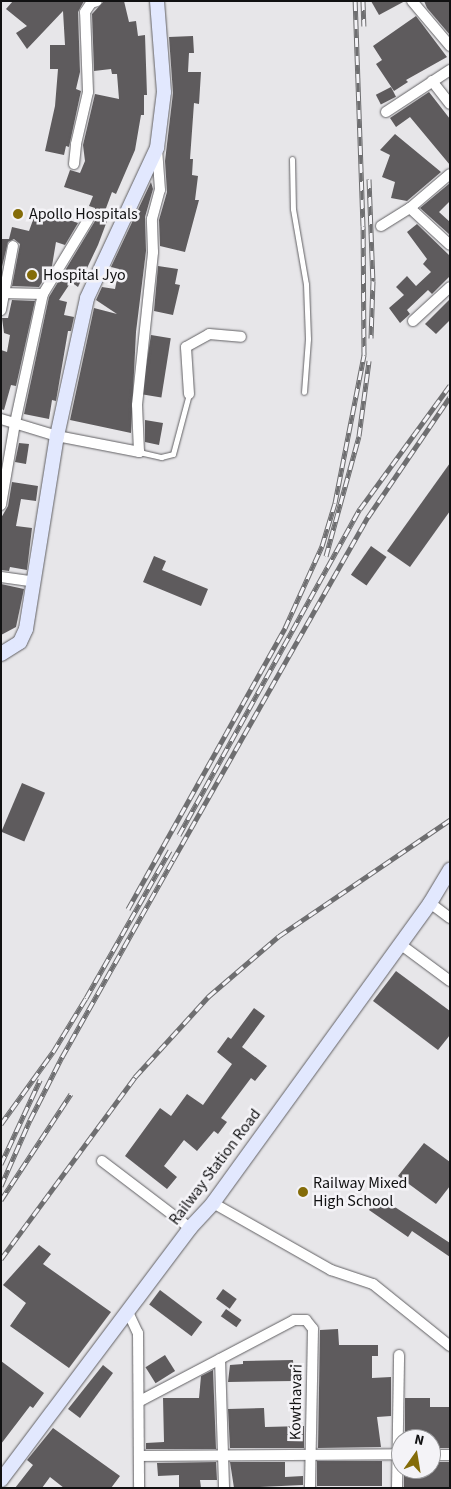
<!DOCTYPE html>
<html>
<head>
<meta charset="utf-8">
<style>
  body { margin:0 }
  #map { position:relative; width:451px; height:1489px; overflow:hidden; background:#e7e6e9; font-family:"Source Sans 3",sans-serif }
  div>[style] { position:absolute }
  .building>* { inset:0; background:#5e5b5d; transform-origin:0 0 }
  .roads { filter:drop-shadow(0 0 1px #616063) drop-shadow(0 0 1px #616063) }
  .lane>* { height:5px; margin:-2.5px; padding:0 2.5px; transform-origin:2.5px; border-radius:2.5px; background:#fff }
  .street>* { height:10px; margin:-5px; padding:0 5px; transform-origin:5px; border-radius:5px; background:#fff }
  .secondary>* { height:14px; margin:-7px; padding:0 7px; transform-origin:7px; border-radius:7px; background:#e2e8fe }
  .rail>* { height:5px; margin-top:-2.5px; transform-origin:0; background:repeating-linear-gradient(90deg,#f4f3f7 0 9px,#6e6e70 0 18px); box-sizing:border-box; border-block:1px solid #6e6e70 }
  .dots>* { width:14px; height:14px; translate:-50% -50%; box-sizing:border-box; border:2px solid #f4f3f7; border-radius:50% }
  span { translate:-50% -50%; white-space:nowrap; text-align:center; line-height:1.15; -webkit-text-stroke:5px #f4f3f7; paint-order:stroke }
  .poi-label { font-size:16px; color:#111112 }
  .left { translate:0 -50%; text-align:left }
  .street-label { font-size:16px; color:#111112 }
  .frame { position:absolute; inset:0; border:2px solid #111112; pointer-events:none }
  .north { position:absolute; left:391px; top:1429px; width:50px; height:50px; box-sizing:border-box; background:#f4f3f7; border:1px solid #99999b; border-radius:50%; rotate:13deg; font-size:14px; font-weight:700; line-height:20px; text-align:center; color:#111112 }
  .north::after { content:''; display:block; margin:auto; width:18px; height:22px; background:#846c09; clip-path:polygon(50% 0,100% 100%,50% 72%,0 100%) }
</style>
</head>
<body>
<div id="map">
  <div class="building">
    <i style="clip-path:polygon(13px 1px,84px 1px,78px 12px,80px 72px,76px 89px,81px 91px,69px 147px,66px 146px,64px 155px,45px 151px,55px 106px,58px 69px,50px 69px,50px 45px,65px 45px,63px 11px,27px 49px,16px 33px,27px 26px,6px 9px)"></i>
    <i style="clip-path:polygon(104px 1px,124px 1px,129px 22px,136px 21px,138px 36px,145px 35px,147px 95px,144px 95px,144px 115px,141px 115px,135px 150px,116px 194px,112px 192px,102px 219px,107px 221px,98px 245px,78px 287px,71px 282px,59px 300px,67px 302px,64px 315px,74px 317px,71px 331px,68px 331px,56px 401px,52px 400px,49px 419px,24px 414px,49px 297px,95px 221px,95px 208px,89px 206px,93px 196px,64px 187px,70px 170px,80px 173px,85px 161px,83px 145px,95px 94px,119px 99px,117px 74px,112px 74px,111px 69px,94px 71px,92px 14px)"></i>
    <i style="clip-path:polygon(371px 1px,405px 1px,379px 15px)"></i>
    <i style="clip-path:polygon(424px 1px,450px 1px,450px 35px,427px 8px)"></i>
    <i style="clip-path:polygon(416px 16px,447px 57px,406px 80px,408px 82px,394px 91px,376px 64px,382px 60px,373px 46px)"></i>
    <i style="clip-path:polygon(193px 36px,194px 53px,189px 53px,188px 72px,201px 72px,199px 104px,194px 103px,190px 159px,193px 159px,192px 175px,198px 176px,195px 200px,199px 200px,185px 252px,160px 246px,159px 220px,167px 192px,165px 161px,173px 93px,169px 37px)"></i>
    <i style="left:391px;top:87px;width:11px;height:17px;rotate:63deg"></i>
    <i style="clip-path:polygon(429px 92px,450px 119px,450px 165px,410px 117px,396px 127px,390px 118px)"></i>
    <i style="clip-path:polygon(395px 134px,441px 172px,407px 201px,391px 198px,395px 182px,382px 177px,390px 155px,380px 150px)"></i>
    <i style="clip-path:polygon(151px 182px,153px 189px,145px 217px,146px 251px,136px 332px,131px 433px,70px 420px,94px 308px,117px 314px,96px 300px,102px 287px,115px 289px,119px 269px,111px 267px)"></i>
    <i style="clip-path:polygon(450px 183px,450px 201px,439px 212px,450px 222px,450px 235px,420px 208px)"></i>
    <i style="clip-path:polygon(37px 209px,78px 223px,65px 245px,56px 242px,52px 266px,39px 287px,12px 286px,20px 244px,14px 239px,8px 242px,1px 271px,1px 239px,9px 239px,12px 227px,29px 231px)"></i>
    <i style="clip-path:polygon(417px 224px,450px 256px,450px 276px,432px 294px,428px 290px,407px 310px,410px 314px,400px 323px,389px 308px,404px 295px,396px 287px,407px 276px,416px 286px,431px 272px,423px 264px,427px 259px,407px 232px)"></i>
    <i style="clip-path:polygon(158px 266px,178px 269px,175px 284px,180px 285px,173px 315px,154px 311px)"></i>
    <i style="clip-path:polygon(450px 299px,450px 320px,436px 334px,425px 324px)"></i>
    <i style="clip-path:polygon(12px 300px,35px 301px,16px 386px,11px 385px,4px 410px,1px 409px,1px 350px,7px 352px,10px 335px,4px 333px,2px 318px,8px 318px)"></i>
    <i style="left:151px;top:335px;width:20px;height:60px;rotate:9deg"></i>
    <i style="clip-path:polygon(145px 420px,163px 423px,159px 445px,145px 442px)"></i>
    <i style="clip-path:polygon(19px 443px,29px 444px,26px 464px,15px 462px)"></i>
    <i style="clip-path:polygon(450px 463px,450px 511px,410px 567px,387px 551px)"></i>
    <i style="clip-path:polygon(12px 482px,38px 486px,36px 501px,21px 499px,16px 526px,32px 528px,27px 570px,10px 567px,9px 571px,1px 570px,1px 518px,8px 506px)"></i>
    <i style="left:371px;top:546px;width:19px;height:35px;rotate:35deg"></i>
    <i style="clip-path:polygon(154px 556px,166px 561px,162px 570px,208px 589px,201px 606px,143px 582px)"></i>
    <i style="clip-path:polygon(1px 584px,24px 589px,16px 627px,1px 635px)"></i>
    <i style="left:22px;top:783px;width:25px;height:53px;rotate:23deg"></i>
    <i style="clip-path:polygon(396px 971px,450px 1011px,450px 1035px,438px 1050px,373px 1001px)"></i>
    <i style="clip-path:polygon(254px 1008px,265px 1016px,242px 1047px,267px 1066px,255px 1081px,251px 1078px,221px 1118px,227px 1122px,218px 1134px,214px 1131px,197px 1151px,184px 1140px,164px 1166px,177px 1177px,167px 1189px,125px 1156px,160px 1108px,171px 1116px,187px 1094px,203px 1105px,232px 1064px,217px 1052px,228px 1037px,231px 1039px)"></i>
    <i style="clip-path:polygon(424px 1143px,450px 1162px,450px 1186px,436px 1204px,398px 1176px)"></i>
    <i style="clip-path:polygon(378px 1196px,450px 1243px,450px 1257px,412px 1231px,408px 1237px,369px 1210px)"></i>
    <i style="clip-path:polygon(39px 1245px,51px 1254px,43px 1264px,111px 1312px,69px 1368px,10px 1326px,26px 1303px,3px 1285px)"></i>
    <i style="left:223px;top:1289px;width:17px;height:12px;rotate:36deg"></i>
    <i style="left:160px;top:1290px;width:53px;height:18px;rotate:37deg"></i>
    <i style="left:226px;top:1309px;width:19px;height:9px;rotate:35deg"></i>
    <i style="clip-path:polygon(338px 1329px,339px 1345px,378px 1345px,378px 1356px,372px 1356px,372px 1378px,391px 1377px,391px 1416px,377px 1417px,381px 1447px,318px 1448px,320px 1330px)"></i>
    <i style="left:165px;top:1355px;width:19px;height:23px;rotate:58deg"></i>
    <i style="clip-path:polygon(293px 1360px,294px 1381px,228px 1382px,230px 1365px,243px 1364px,243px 1361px)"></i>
    <i style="clip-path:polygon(1px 1361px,44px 1393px,33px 1408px,30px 1406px,1px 1444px)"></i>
    <i style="clip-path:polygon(103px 1365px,113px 1373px,80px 1418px,68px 1409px)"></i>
    <i style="clip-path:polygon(213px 1370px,216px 1449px,146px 1449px,146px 1443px,164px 1442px,163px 1398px,199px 1398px,201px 1376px)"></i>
    <i style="clip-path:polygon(405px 1398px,430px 1398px,430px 1407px,450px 1407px,450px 1448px,431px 1448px,431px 1439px,405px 1439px)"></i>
    <i style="clip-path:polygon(264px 1408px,265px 1427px,304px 1426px,304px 1448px,230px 1448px,228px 1409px)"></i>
    <i style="clip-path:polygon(53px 1428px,120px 1476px,111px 1488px,64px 1488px,50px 1477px,42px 1488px,15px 1488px,33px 1465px,27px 1460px)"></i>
    <i style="left:382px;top:1461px;width:25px;height:65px;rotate:90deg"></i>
    <i style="clip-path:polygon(216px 1462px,217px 1480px,200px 1480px,201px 1488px,179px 1488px,179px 1475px,158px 1476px,157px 1463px)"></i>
    <i style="clip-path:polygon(230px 1462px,285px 1462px,285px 1477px,303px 1476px,303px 1485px,234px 1488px)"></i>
    <i style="clip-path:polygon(431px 1462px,450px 1462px,450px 1488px,404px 1488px,404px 1469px,431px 1469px)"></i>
  </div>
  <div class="roads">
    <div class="lane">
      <i style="left:292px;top:159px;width:50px;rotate:88.9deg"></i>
      <i style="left:293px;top:209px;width:76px;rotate:80.2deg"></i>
      <i style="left:306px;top:284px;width:55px;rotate:87.9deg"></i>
      <i style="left:308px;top:339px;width:53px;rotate:94.3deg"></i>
      <i style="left:139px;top:452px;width:23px;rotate:13deg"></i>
      <i style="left:161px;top:457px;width:12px;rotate:-14deg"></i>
      <i style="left:173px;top:454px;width:62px;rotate:-75.1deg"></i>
    </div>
    <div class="street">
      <i style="left:412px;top:1px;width:59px;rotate:49.8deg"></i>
      <i style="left:432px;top:81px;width:29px;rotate:52deg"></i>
      <i style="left:386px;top:112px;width:77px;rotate:-33.3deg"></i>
      <i style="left:74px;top:164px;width:20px;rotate:-84deg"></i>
      <i style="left:76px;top:144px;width:53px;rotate:-77deg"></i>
      <i style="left:88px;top:92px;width:80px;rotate:-92.1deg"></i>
      <i style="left:85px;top:12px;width:11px;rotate:-56deg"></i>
      <i style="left:91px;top:3px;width:6px;rotate:-18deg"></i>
      <i style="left:410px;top:208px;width:54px;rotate:42.8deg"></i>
      <i style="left:381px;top:226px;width:34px;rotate:-32deg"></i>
      <i style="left:410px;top:208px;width:52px;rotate:-40.4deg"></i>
      <i style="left:2px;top:293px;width:41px;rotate:1.4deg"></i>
      <i style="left:1px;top:310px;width:65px;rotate:-79.4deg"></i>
      <i style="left:413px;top:321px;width:50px;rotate:-42.6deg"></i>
      <i style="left:189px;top:394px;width:47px;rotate:-93.7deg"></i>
      <i style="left:186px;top:347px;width:26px;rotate:-29deg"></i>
      <i style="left:209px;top:334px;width:32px;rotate:5deg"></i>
      <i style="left:1px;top:419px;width:59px;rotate:16.9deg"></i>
      <i style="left:57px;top:436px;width:84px;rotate:11deg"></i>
      <i style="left:139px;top:452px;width:47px;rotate:-92.4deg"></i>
      <i style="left:137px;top:405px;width:154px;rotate:-84deg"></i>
      <i style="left:153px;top:252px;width:33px;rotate:-92deg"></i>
      <i style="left:152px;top:219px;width:30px;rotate:-75deg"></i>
      <i style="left:160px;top:190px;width:42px;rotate:-94.1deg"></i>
      <i style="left:1px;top:505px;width:83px;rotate:-80.3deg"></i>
      <i style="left:15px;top:423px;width:132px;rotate:-77.8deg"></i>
      <i style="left:43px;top:294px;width:87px;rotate:-58.7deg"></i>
      <i style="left:1px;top:577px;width:34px;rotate:8deg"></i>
      <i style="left:430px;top:903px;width:25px;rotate:37deg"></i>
      <i style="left:400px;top:944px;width:62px;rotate:36.5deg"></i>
      <i style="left:102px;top:1161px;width:111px;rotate:37.3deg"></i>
      <i style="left:213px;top:1203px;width:136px;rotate:29.6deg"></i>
      <i style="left:331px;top:1270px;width:44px;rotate:18.4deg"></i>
      <i style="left:373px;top:1284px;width:99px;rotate:38.8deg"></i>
      <i style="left:128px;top:1312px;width:23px;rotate:65deg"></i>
      <i style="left:138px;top:1333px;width:155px;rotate:89.6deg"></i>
      <i style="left:220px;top:1359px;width:129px;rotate:88.2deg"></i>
      <i style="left:140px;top:1401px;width:174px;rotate:-27.7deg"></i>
      <i style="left:294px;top:1320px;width:12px"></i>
      <i style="left:306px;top:1320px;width:11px;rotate:52deg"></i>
      <i style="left:313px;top:1329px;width:159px;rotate:91.1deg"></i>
      <i style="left:431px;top:1455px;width:19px"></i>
      <i style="left:139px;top:1456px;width:262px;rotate:-0.4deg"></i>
      <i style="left:397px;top:1488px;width:133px;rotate:-89.1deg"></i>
    </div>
    <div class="secondary">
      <i style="left:1px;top:654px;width:22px;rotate:-32deg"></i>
      <i style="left:20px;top:642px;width:14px;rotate:-65deg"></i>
      <i style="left:26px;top:629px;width:195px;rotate:-80.9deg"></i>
      <i style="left:57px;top:436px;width:141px;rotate:-77.7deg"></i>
      <i style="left:87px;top:298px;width:166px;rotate:-65deg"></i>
      <i style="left:157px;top:148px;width:56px;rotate:-82.9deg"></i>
      <i style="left:164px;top:92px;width:91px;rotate:-94.4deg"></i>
      <i style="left:1px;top:1480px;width:315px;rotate:-53.1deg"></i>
      <i style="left:190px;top:1228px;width:34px;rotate:-47deg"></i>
      <i style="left:213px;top:1203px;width:370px;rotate:-54.1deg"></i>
      <i style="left:430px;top:903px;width:39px;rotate:-59deg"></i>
    </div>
  </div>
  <div class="rail">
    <i style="left:363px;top:1px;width:25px;rotate:88deg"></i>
    <i style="left:369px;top:179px;width:102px;rotate:87.8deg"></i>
    <i style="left:373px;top:281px;width:57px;rotate:92deg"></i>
    <i style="left:326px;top:556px;width:124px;rotate:-74.6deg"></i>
    <i style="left:359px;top:436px;width:76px;rotate:-82.4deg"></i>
    <i style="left:179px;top:835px;width:373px;rotate:-61deg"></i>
    <i style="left:360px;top:509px;width:153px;rotate:-54deg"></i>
    <i style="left:128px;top:909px;width:322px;rotate:-60.8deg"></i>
    <i style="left:285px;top:628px;width:90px;rotate:-65.7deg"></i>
    <i style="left:322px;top:546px;width:45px;rotate:-73.2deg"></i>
    <i style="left:335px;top:503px;width:151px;rotate:-78.9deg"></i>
    <i style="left:364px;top:355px;width:129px;rotate:-90.4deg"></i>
    <i style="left:363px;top:226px;width:225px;rotate:-92deg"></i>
    <i style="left:1px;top:1124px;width:89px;rotate:-54.2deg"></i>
    <i style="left:53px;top:1052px;width:63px;rotate:-58.6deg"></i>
    <i style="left:86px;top:998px;width:170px;rotate:-60.4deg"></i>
    <i style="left:1px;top:1164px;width:93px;rotate:-65.1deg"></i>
    <i style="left:1px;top:1186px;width:72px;rotate:-66.3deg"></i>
    <i style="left:30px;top:1120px;width:71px;rotate:-63.1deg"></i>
    <i style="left:62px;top:1057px;width:226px;rotate:-60.6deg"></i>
    <i style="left:173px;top:860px;width:395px;rotate:-60.4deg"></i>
    <i style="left:368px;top:517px;width:145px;rotate:-55.7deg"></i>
    <i style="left:1px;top:1200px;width:127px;rotate:-56.6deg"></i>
    <i style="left:1px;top:1259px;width:226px;rotate:-53.6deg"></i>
    <i style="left:135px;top:1077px;width:110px;rotate:-47.6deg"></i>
    <i style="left:209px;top:996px;width:92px;rotate:-40.6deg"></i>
    <i style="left:279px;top:936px;width:207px;rotate:-34.2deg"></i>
  </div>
  <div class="dots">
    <i style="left:18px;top:214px;background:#846c09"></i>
    <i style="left:32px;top:275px;background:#846c09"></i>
    <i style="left:303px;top:1192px;background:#846c09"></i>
  </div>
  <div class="poi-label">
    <span class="left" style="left:29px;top:214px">Apollo Hospitals</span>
    <span class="left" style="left:43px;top:275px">Hospital Jyo</span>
    <span class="left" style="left:313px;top:1192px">Railway Mixed<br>High School</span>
  </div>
  <div class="street-label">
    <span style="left:215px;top:1167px;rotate:-53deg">Railway Station Road</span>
    <span style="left:296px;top:1402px;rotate:-89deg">Kowthavari</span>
  </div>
  <div class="frame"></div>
  <div class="north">N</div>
</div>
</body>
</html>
